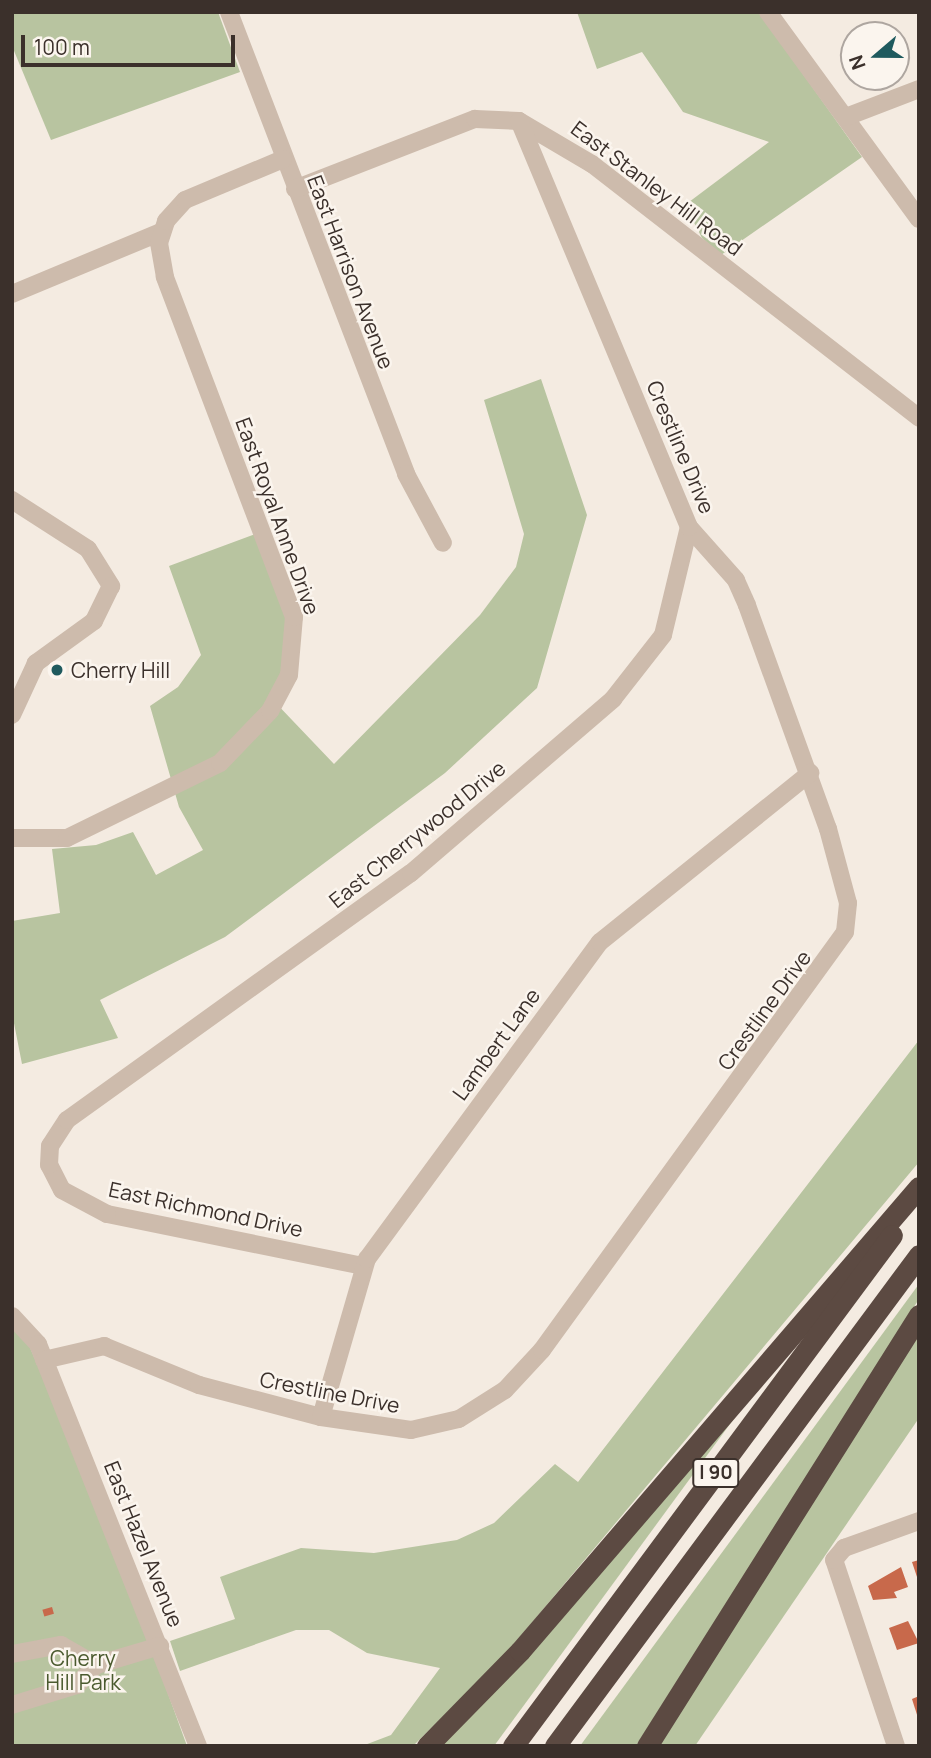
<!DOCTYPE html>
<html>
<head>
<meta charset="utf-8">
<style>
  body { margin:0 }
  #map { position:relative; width:931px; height:1758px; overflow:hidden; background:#f4ebe1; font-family:Manrope,sans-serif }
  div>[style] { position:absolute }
  .green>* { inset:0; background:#b8c4a0 }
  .building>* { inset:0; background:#c8694b; transform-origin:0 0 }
  .minor>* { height:18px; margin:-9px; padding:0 9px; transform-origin:9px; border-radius:9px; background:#cdbbac }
  .highway>* { height:21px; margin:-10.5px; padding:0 10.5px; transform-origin:10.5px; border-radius:10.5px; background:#5c4a42 }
  .dots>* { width:19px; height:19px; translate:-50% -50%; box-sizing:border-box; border:4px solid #fbf5ee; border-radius:50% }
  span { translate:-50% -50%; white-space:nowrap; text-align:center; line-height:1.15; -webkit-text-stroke:5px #fbf5ee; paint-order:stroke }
  .shield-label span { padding:2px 5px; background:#fbf5ee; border:2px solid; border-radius:5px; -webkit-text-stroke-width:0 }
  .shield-label { font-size:19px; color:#3b302b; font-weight:700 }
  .street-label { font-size:21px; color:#3b302b }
  .poi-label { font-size:21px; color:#3b302b }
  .left { translate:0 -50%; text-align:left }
  .park-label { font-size:21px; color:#4a5a2e }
  .frame { position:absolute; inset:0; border:14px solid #3b302b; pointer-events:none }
  .north { position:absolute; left:840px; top:21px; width:70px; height:70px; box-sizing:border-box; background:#fbf5ee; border:2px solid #aea6a0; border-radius:50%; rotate:250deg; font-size:19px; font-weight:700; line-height:28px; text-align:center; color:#3b302b }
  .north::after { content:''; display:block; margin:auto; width:24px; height:32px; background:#1f5a5e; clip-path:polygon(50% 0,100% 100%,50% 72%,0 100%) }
  .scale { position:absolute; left:21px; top:35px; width:214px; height:32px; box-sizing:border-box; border:4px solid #3b302b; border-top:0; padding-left:9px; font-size:21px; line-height:24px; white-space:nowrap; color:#3b302b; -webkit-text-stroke:5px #fbf5ee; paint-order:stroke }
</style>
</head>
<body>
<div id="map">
  <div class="green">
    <i style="clip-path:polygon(12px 12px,218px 12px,240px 72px,51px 140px,12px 46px)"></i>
    <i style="clip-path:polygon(577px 12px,759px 12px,862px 157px,721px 255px,702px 238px,685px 205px,769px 142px,683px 112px,642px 52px,597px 69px)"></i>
    <i style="clip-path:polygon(541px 379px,587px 515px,537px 688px,445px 773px,225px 937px,100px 1000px,118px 1038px,22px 1064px,12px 1013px,12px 921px,60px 913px,52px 849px,96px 845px,133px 832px,156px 875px,203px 850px,179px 807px,150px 706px,178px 687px,201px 655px,169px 566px,258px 533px,292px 638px,272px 699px,334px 764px,480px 615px,516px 567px,524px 534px,484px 400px)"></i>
    <i style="clip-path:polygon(919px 1040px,919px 1162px,503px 1657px,413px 1746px,362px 1746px,391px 1735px,440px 1668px,367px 1653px,329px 1630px,296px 1630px,180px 1671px,170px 1641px,235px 1619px,220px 1577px,301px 1548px,374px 1553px,457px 1540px,494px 1523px,555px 1464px,578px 1482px)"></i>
    <i style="clip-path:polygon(919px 1284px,919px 1299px,636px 1746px,580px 1746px)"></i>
    <i style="clip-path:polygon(12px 1327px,29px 1345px,116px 1550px,187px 1746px,12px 1746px)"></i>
    <i style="clip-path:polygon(919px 1329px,919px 1418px,695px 1746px,657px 1746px)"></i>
    <i style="clip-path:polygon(741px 1409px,494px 1746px,437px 1746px)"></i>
  </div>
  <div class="building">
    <i style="clip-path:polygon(919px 1560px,919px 1580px,918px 1580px,912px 1562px)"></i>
    <i style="clip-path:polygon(901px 1567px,908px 1587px,894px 1592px,897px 1598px,873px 1600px,868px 1586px)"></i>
    <i style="left:52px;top:1607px;width:7px;height:10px;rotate:74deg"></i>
    <i style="clip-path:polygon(908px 1621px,919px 1643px,897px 1650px,889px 1628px)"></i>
    <i style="clip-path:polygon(919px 1696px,919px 1718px,918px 1718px,912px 1699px)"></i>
  </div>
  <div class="minor">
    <i style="left:229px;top:12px;width:495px;rotate:69deg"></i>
    <i style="left:406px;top:474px;width:78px;rotate:61.8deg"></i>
    <i style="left:768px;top:12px;width:256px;rotate:53.9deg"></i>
    <i style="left:846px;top:117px;width:78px;rotate:-21deg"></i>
    <i style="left:295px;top:189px;width:193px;rotate:-21.3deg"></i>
    <i style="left:475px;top:119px;width:44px;rotate:2.6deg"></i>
    <i style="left:519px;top:121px;width:85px;rotate:30.5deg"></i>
    <i style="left:592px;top:164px;width:414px;rotate:37.8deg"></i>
    <i style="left:12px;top:294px;width:161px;rotate:-22.6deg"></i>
    <i style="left:12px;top:500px;width:90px;rotate:32.8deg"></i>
    <i style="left:88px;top:549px;width:44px;rotate:58.1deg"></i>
    <i style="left:111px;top:586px;width:39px;rotate:116deg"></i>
    <i style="left:94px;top:621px;width:72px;rotate:144.1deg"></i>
    <i style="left:36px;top:663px;width:57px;rotate:114.8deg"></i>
    <i style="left:12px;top:838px;width:55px"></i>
    <i style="left:67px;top:838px;width:170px;rotate:-26.1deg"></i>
    <i style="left:220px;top:763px;width:72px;rotate:-46.1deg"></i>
    <i style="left:270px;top:711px;width:41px;rotate:-62.2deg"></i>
    <i style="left:289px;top:675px;width:58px;rotate:-85.1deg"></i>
    <i style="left:294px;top:617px;width:364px;rotate:-110.8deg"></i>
    <i style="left:165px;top:277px;width:35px;rotate:-100deg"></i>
    <i style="left:159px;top:243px;width:23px;rotate:-72deg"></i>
    <i style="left:166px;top:221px;width:28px;rotate:-48deg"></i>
    <i style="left:185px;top:200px;width:106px;rotate:-22.7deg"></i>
    <i style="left:363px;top:1266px;width:261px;rotate:-168.5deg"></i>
    <i style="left:107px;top:1214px;width:51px;rotate:-151.9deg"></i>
    <i style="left:62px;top:1190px;width:28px;rotate:-117deg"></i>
    <i style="left:49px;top:1165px;width:19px;rotate:-87deg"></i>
    <i style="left:50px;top:1146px;width:31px;rotate:-57deg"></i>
    <i style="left:67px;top:1120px;width:423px;rotate:-35.7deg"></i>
    <i style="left:411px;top:873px;width:267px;rotate:-40.7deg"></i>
    <i style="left:613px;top:699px;width:81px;rotate:-52deg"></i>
    <i style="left:663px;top:635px;width:111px;rotate:-76.5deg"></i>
    <i style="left:12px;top:1316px;width:38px;rotate:47deg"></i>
    <i style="left:38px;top:1344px;width:433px;rotate:68.3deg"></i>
    <i style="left:44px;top:1360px;width:62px;rotate:-13.1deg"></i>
    <i style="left:104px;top:1346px;width:103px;rotate:22.3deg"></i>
    <i style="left:199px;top:1385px;width:126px;rotate:14.7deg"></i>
    <i style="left:321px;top:1417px;width:91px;rotate:8.2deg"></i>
    <i style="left:411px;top:1430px;width:49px;rotate:-12.9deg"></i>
    <i style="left:459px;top:1419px;width:54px;rotate:-32.2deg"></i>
    <i style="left:505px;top:1390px;width:54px;rotate:-47.2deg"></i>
    <i style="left:542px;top:1350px;width:516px;rotate:-54.06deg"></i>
    <i style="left:845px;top:932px;width:29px;rotate:-84deg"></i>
    <i style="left:848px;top:903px;width:77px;rotate:-105.1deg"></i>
    <i style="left:828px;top:829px;width:238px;rotate:-109.9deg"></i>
    <i style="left:747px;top:605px;width:27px;rotate:-114deg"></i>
    <i style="left:736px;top:580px;width:71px;rotate:-131.6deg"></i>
    <i style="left:689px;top:527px;width:440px;rotate:-112.7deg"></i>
    <i style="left:321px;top:1417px;width:165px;rotate:-73.8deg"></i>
    <i style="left:367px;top:1259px;width:393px;rotate:-53.7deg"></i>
    <i style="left:600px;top:942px;width:270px;rotate:-38.8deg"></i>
    <i style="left:12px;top:1654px;width:50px;rotate:-10.4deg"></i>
    <i style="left:61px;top:1645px;width:40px;rotate:29.7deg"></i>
    <i style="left:96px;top:1665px;width:28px;rotate:134deg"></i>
    <i style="left:77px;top:1685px;width:68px;rotate:162.9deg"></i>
    <i style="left:96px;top:1665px;width:67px;rotate:-16.5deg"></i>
    <i style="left:896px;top:1746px;width:196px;rotate:-108.4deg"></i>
    <i style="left:834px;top:1560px;width:16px;rotate:-50deg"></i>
    <i style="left:844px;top:1548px;width:80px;rotate:-19.8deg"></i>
  </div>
  <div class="highway">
    <i style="left:427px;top:1746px;width:133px;rotate:-45.6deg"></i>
    <i style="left:520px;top:1651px;width:612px;rotate:-49.31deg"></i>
    <i style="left:513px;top:1746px;width:636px;rotate:-53.44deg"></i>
    <i style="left:555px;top:1746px;width:611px;rotate:-53.45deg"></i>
    <i style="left:647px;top:1746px;width:510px;rotate:-57.74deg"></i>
  </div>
  <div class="dots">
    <i style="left:57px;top:670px;background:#1f5a5e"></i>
  </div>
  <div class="shield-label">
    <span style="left:716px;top:1473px">I 90</span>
  </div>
  <div class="street-label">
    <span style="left:657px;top:188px;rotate:37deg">East Stanley Hill Road</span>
    <span style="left:351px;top:272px;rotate:69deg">East Harrison Avenue</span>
    <span style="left:681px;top:447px;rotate:67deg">Crestline Drive</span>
    <span style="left:278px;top:516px;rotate:70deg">East Royal Anne Drive</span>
    <span style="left:417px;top:834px;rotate:-39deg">East Cherrywood Drive</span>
    <span style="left:764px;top:1010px;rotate:-54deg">Crestline Drive</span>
    <span style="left:496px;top:1044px;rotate:-54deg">Lambert Lane</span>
    <span style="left:206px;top:1209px;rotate:12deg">East Richmond Drive</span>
    <span style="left:330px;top:1392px;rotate:11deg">Crestline Drive</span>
    <span style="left:144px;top:1544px;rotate:68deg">East Hazel Avenue</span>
  </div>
  <div class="poi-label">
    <span class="left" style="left:71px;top:670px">Cherry Hill</span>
  </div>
  <div class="park-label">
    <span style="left:83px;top:1670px">Cherry<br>Hill Park</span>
  </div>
  <div class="frame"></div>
  <div class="north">N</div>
  <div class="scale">100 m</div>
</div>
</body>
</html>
